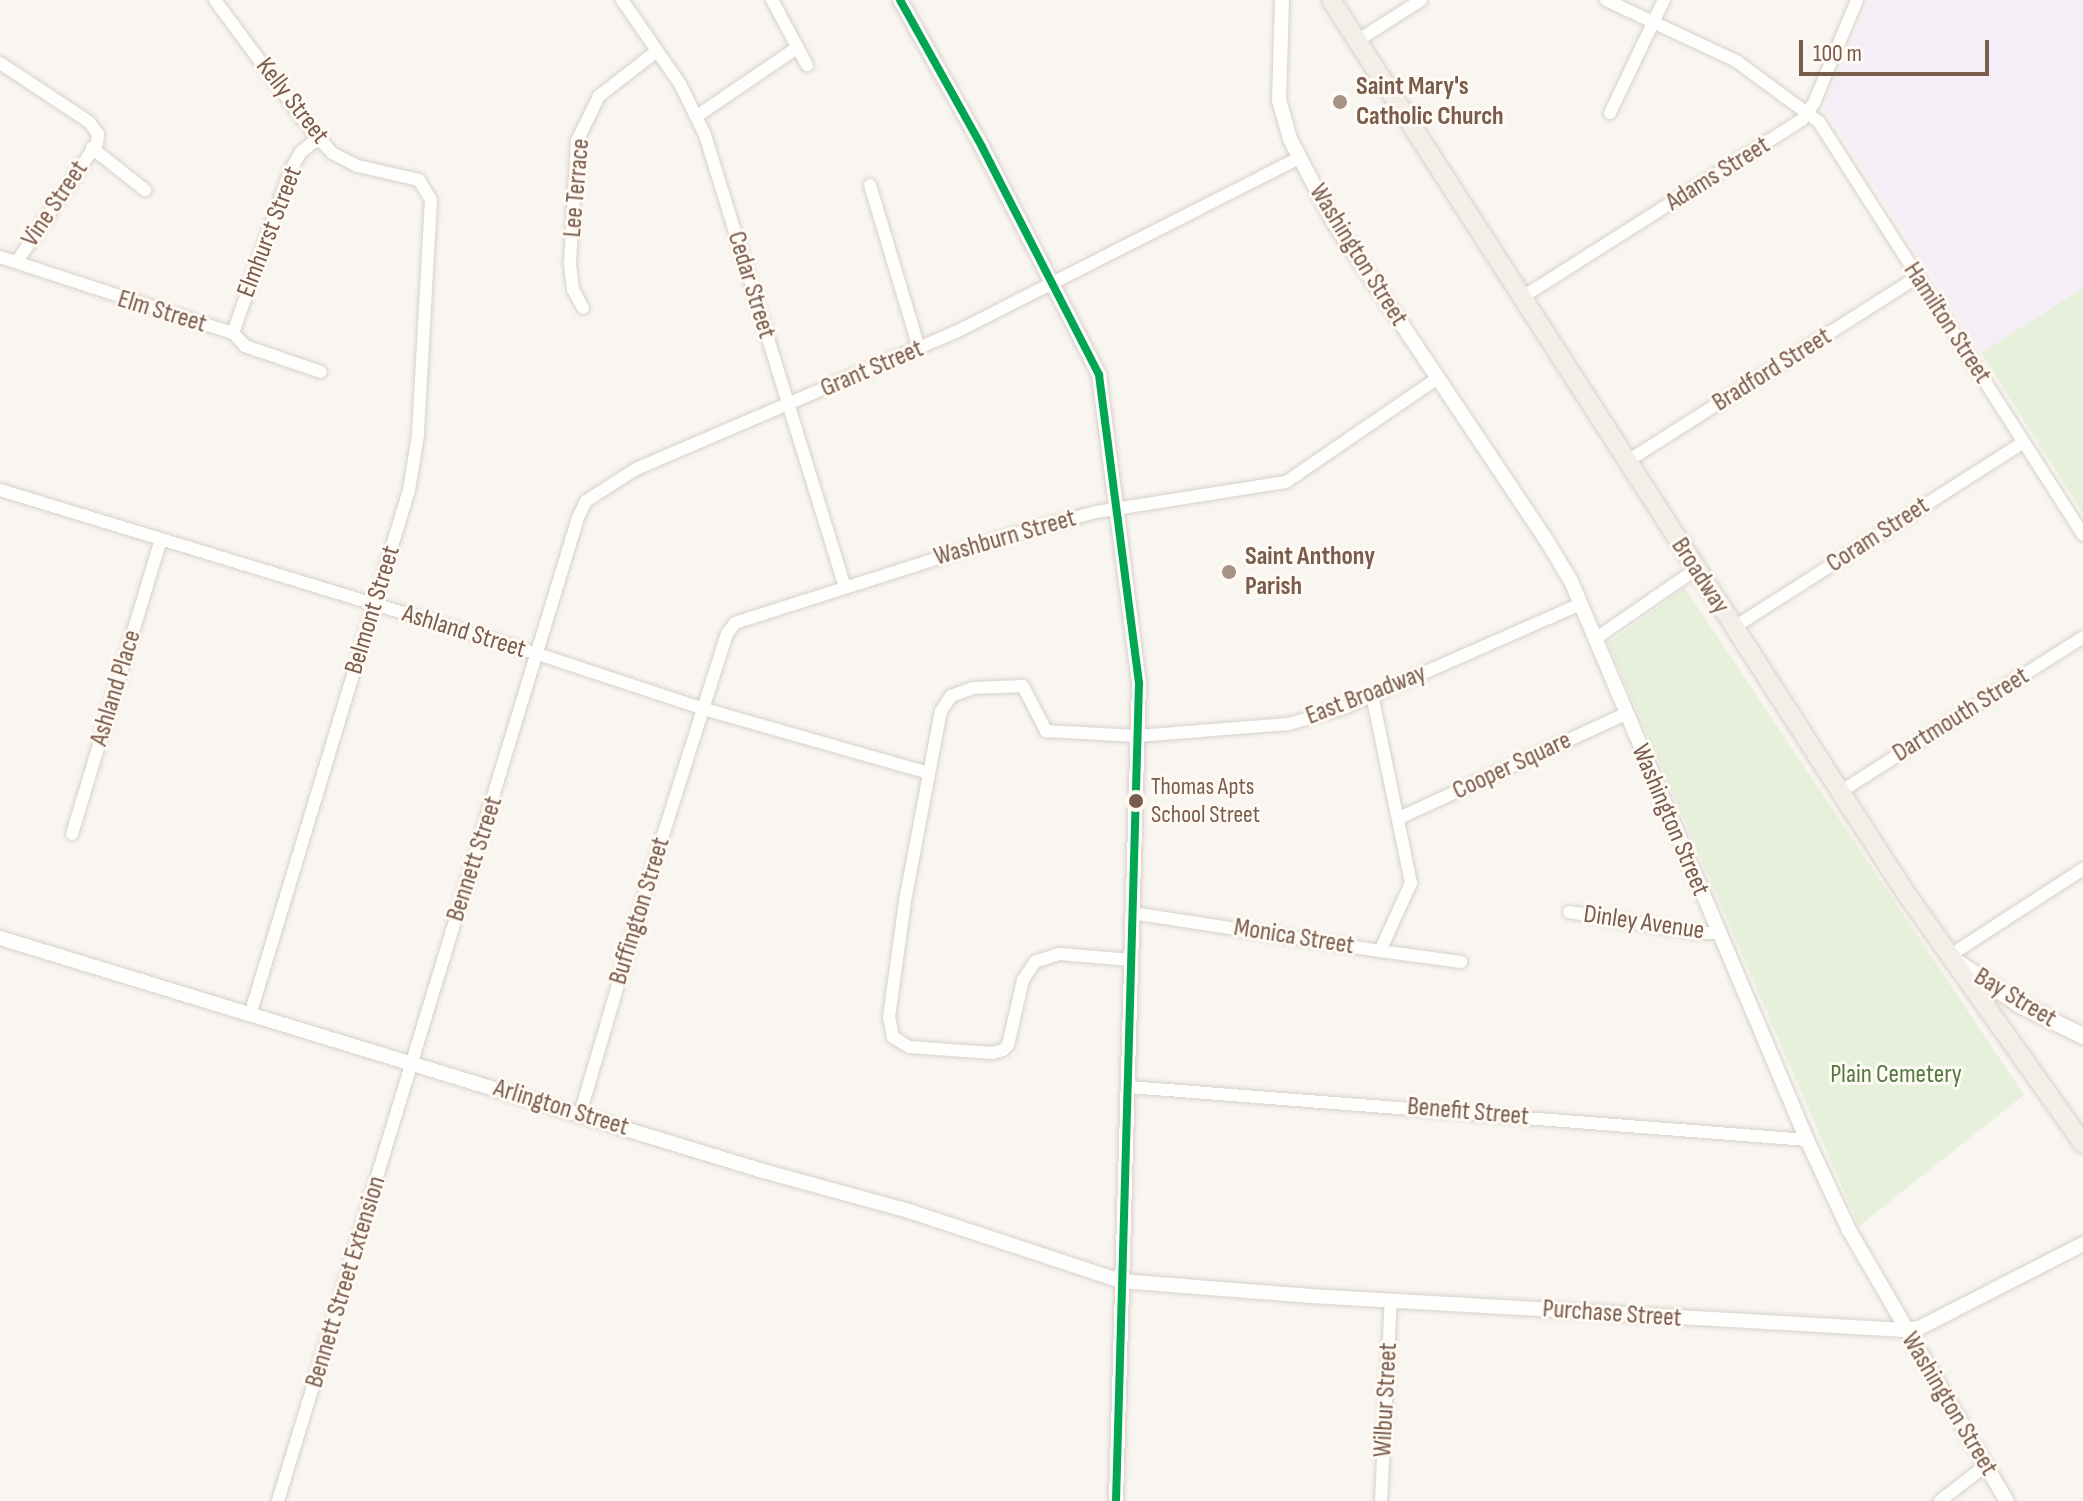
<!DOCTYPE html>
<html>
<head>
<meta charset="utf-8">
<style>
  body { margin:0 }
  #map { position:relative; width:2083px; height:1501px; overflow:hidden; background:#f9f5f0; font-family:"Sofia Sans Condensed",sans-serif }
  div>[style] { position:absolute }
  .education>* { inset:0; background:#f6eef6 }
  .green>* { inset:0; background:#e7f0db }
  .roads { filter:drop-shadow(0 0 2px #d7d1cb) drop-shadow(0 0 2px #d7d1cb) }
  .minor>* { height:12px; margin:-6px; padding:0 6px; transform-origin:6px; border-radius:6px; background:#fefefd }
  .tertiary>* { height:14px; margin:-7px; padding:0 7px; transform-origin:7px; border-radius:7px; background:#fefefd }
  .secondary>* { height:16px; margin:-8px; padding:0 8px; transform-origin:8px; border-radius:8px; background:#fefefd }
  .primary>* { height:18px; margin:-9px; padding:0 9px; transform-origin:9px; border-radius:9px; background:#f3eee8 }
  .bus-1>* { height:8px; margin:-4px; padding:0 4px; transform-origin:4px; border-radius:4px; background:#00a651 }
  .dots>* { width:22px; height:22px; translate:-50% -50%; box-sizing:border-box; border:4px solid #fffaf3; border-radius:50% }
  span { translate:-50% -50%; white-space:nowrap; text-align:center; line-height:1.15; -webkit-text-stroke:6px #fffaf3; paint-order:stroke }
  .bus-label { font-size:24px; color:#7a5c4d }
  .left { translate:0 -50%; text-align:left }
  .poi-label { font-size:26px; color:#7a5c4d; font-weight:700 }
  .street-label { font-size:26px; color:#7a5c4d }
  .park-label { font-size:26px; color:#537a41 }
  .scale { position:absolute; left:1799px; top:40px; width:190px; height:36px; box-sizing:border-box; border:4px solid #7a5c4d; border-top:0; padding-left:10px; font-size:24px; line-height:28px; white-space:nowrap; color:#7a5c4d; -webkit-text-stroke:6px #fffaf3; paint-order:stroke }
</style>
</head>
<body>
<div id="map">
  <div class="education">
    <i style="clip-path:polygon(1869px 0,2083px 0,2083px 288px,1981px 353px,1824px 107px)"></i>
  </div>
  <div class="green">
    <i style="clip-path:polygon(2083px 288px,2083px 513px,1981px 353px)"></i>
    <i style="clip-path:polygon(1685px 588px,2024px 1095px,1859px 1226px,1608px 643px)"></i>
  </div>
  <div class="roads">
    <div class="minor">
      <i style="left:215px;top:0;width:152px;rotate:53.6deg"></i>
      <i style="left:305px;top:122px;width:41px;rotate:48.9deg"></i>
      <i style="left:332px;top:153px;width:29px;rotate:27deg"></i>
      <i style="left:358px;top:166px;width:63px;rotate:12.9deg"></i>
      <i style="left:419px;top:180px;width:23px;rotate:59deg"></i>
      <i style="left:431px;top:200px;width:235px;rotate:93.2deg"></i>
      <i style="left:418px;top:435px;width:56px;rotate:99.3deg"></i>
      <i style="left:409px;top:490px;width:549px;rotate:106.85deg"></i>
      <i style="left:622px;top:0;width:102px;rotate:55.4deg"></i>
      <i style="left:680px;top:84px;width:57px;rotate:63.9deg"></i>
      <i style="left:705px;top:135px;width:473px;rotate:72.8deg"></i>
      <i style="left:772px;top:0;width:74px;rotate:61.7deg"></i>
      <i style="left:1606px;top:0;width:144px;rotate:25.1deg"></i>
      <i style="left:1736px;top:61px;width:103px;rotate:36.3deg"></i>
      <i style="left:1819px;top:122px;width:490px;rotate:57.4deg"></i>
      <i style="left:1357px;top:41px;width:76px;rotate:-32.6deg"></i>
      <i style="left:0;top:63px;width:107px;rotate:33.5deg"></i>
      <i style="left:89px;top:122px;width:15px;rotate:53deg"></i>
      <i style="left:98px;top:134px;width:9px;rotate:96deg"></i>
      <i style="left:97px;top:143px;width:141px;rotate:124deg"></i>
      <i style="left:1610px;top:113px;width:125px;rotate:-64.5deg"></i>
      <i style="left:697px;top:116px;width:122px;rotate:-34.3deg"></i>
      <i style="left:92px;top:148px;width:68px;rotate:38.4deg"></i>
      <i style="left:870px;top:185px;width:170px;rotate:73.3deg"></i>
      <i style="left:0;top:257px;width:245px;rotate:18.1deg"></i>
      <i style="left:233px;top:333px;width:18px;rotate:47deg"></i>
      <i style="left:245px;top:346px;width:80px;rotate:18.9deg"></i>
      <i style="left:1521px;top:298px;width:333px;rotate:-32.4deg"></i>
      <i style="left:1802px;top:120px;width:21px;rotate:-55deg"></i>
      <i style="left:1814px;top:103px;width:112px;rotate:-67.3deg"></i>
      <i style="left:583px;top:308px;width:21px;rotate:-118deg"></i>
      <i style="left:573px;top:289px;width:26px;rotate:-97deg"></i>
      <i style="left:570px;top:263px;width:122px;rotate:-86.7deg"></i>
      <i style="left:577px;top:141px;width:50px;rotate:-63.9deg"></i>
      <i style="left:599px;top:96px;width:73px;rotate:-37.8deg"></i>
      <i style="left:233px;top:333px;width:172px;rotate:-70.6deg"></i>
      <i style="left:290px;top:171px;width:22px;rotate:-60deg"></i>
      <i style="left:301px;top:152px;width:22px;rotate:-39deg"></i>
      <i style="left:1626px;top:462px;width:346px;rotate:-32.4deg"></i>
      <i style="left:0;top:490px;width:562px;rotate:16.95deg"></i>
      <i style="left:538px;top:654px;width:175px;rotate:18.3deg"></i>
      <i style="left:704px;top:709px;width:233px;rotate:15.9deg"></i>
      <i style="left:1733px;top:628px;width:345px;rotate:-32.6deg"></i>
      <i style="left:1595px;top:639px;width:121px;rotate:-34.6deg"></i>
      <i style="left:1840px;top:792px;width:288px;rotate:-32.5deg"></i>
      <i style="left:1399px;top:818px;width:249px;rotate:-24.7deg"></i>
      <i style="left:72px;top:834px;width:305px;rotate:-73.2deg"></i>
      <i style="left:1569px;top:912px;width:129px;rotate:9.4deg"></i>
      <i style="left:1696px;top:933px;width:22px"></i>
      <i style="left:1132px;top:913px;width:251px;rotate:8.7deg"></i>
      <i style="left:1380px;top:951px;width:75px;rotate:-65.5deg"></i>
      <i style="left:1411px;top:883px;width:192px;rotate:-101.7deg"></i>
      <i style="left:1380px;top:951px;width:82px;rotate:7.7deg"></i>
      <i style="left:1949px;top:956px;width:160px;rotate:-33deg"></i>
      <i style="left:1131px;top:960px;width:72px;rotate:-175.2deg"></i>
      <i style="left:1059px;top:954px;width:25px;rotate:162deg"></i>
      <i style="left:1035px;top:962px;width:22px;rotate:124deg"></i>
      <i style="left:1023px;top:980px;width:67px;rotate:103deg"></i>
      <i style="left:1008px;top:1045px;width:7px;rotate:135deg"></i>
      <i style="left:1003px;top:1050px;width:11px;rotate:165deg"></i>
      <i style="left:992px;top:1053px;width:83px;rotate:-175.9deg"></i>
      <i style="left:909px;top:1047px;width:19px;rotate:-148deg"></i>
      <i style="left:893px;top:1037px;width:20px;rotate:-101deg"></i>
      <i style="left:889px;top:1017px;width:117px;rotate:-82.1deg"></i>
      <i style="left:905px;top:901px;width:193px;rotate:-79.3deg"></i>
      <i style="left:941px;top:711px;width:18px;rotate:-56deg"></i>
      <i style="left:951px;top:696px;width:23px;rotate:-20deg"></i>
      <i style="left:973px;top:688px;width:50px;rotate:-2.3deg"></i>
      <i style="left:1023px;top:686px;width:51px;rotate:62.9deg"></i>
      <i style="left:1046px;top:731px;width:91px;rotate:3.1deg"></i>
      <i style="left:1137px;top:736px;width:152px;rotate:-4.5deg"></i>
      <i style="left:1289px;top:724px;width:59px;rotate:-16.6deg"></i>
      <i style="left:1346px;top:707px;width:257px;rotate:-23.7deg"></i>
      <i style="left:1129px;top:1087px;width:680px;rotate:4.47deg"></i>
      <i style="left:580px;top:1114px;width:254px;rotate:-73.6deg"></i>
      <i style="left:652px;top:870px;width:248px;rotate:-72.4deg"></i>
      <i style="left:727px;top:634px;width:14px;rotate:-54deg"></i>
      <i style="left:735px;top:623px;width:286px;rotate:-17.7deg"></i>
      <i style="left:1007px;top:536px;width:92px;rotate:-15.1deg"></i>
      <i style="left:1096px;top:512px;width:192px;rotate:-9deg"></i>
      <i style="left:1286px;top:482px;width:184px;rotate:-34.4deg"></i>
      <i style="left:278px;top:1501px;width:1028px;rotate:-73.03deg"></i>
      <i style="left:578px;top:518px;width:19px;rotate:-65deg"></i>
      <i style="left:586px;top:501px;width:59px;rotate:-32.6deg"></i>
      <i style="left:636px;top:469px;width:348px;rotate:-23.2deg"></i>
      <i style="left:956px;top:332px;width:385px;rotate:-26.9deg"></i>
      <i style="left:1381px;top:1501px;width:201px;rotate:-87.2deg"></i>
      <i style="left:1940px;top:1501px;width:57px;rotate:-37.9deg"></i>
    </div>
    <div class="tertiary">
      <i style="left:900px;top:0;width:168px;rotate:60.8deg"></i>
      <i style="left:982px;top:147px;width:256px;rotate:62.8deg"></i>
      <i style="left:1099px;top:375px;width:311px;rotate:82.6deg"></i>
      <i style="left:1139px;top:683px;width:818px;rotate:91.61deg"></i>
      <i style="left:1282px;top:0;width:100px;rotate:91.7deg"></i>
      <i style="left:1279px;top:100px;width:41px;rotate:74.2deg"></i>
      <i style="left:1290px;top:139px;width:95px;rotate:62.4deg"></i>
      <i style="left:1334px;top:223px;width:379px;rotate:56.2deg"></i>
      <i style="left:1545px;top:538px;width:50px;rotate:58.8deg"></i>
      <i style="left:1571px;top:581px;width:607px;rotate:67.11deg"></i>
      <i style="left:1807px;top:1140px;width:99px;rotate:65deg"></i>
      <i style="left:1849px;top:1230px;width:314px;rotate:59.8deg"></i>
      <i style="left:0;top:938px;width:795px;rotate:16.98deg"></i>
      <i style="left:760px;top:1170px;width:155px;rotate:15.4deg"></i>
      <i style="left:909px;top:1211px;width:223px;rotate:18.3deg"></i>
      <i style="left:1121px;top:1281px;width:190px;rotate:4.5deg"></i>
      <i style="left:1310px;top:1296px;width:596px;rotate:3.27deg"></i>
      <i style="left:1905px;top:1330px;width:14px;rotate:-8deg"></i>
      <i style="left:1919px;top:1328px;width:184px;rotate:-27.1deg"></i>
    </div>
    <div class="secondary">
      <i style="left:1957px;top:962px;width:76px;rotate:34.3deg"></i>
      <i style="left:2020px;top:1005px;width:70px;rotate:26.2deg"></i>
    </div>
    <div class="primary">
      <i style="left:1331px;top:0;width:1061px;rotate:57.24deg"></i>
      <i style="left:1905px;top:892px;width:308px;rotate:54.7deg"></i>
    </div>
  </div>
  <div class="bus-1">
    <i style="left:900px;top:0;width:168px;rotate:60.8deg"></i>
    <i style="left:982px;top:147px;width:256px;rotate:62.8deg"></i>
    <i style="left:1099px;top:375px;width:311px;rotate:82.6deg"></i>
    <i style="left:1139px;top:683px;width:818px;rotate:91.61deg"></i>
  </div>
  <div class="dots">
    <i style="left:1340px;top:102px;background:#a69286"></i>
    <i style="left:1229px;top:572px;background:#a69286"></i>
    <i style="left:1136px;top:801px;background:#7a5c4d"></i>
  </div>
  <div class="bus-label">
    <span class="left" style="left:1151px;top:801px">Thomas Apts<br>School Street</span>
  </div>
  <div class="poi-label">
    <span class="left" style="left:1356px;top:102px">Saint Mary's<br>Catholic Church</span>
    <span class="left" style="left:1245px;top:572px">Saint Anthony<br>Parish</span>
  </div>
  <div class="street-label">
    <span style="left:292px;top:101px;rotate:52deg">Kelly Street</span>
    <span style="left:1718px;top:174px;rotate:-32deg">Adams Street</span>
    <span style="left:577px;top:188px;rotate:-85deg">Lee Terrace</span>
    <span style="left:55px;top:204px;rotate:-56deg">Vine Street</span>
    <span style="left:270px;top:232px;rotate:-69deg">Elmhurst Street</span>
    <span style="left:1358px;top:255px;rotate:58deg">Washington Street</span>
    <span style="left:751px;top:285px;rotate:73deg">Cedar Street</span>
    <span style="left:162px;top:312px;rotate:17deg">Elm Street</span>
    <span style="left:1947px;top:323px;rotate:57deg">Hamilton Street</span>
    <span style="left:872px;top:369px;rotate:-23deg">Grant Street</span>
    <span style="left:1772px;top:370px;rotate:-32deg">Bradford Street</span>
    <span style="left:1878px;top:535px;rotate:-33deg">Coram Street</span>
    <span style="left:1005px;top:538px;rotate:-16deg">Washburn Street</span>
    <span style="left:1700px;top:576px;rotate:57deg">Broadway</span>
    <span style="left:373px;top:610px;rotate:-73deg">Belmont Street</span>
    <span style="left:464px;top:632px;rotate:17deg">Ashland Street</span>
    <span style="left:116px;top:688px;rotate:-73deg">Ashland Place</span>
    <span style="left:1366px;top:695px;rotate:-21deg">East Broadway</span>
    <span style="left:1961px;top:715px;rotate:-32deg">Dartmouth Street</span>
    <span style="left:1512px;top:766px;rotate:-25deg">Cooper Square</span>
    <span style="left:1670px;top:820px;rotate:67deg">Washington Street</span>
    <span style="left:475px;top:859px;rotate:-72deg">Bennett Street</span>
    <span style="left:640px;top:911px;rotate:-73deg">Buffington Street</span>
    <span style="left:1644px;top:923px;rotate:8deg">Dinley Avenue</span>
    <span style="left:1294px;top:937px;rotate:9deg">Monica Street</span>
    <span style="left:2015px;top:998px;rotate:31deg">Bay Street</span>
    <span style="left:561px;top:1108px;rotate:17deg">Arlington Street</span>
    <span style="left:1468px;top:1112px;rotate:5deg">Benefit Street</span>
    <span style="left:346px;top:1282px;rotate:-73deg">Bennett Street Extension</span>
    <span style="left:1612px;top:1314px;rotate:4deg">Purchase Street</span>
    <span style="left:1386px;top:1400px;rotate:-87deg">Wilbur Street</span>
    <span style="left:1949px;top:1404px;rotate:59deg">Washington Street</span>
  </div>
  <div class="park-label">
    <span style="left:1896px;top:1075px">Plain Cemetery</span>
  </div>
  <div class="scale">100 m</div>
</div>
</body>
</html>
